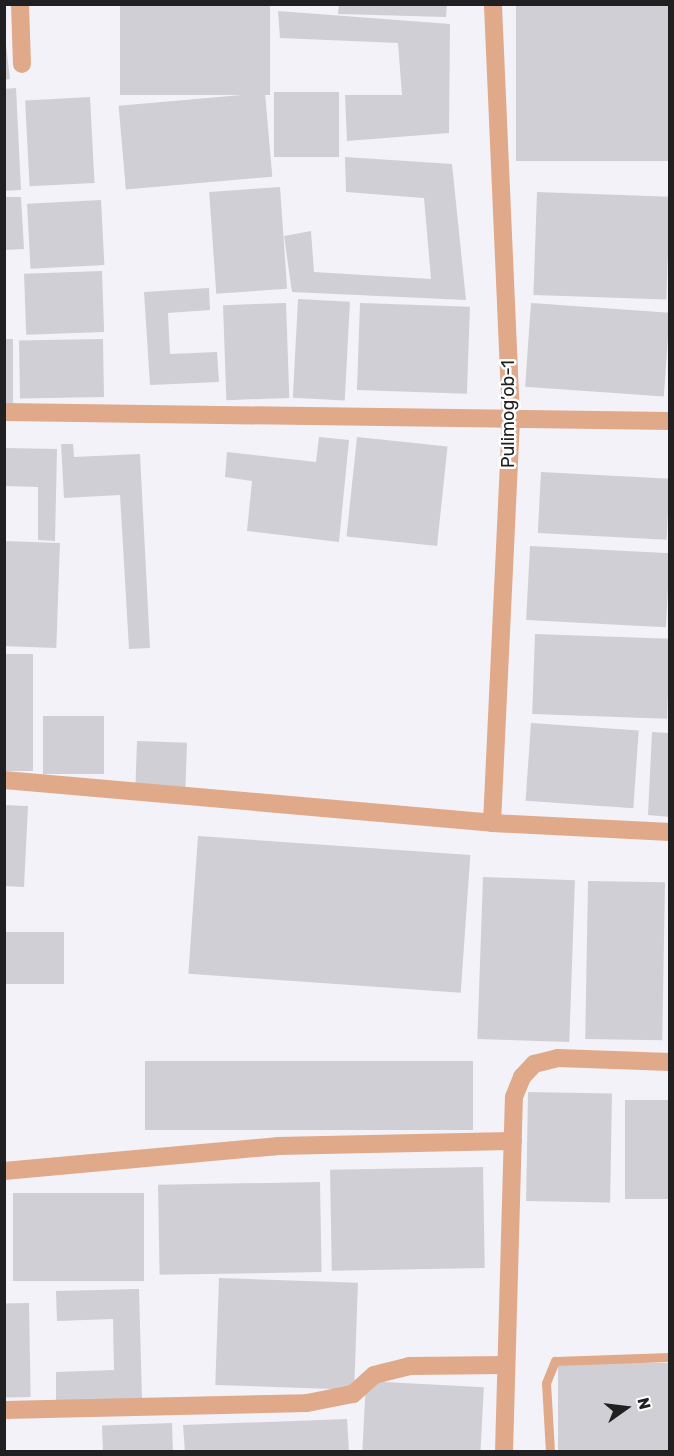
<!DOCTYPE html>
<html>
<head>
<meta charset="utf-8">
<style>
  body { margin:0 }
  #map { position:relative; width:674px; height:1456px; overflow:hidden; background:#f3f2f8; font-family:Rubik,sans-serif }
  div>[style] { position:absolute }
  .building>* { inset:0; background:#d0cfd5; transform-origin:0 0 }
  .lane>* { height:9px; margin:-4.5px; padding:0 4.5px; transform-origin:4.5px; border-radius:4.5px; background:#e0a989 }
  .street>* { height:18px; margin:-9px; padding:0 9px; transform-origin:9px; border-radius:9px; background:#e0a989 }
  span { translate:-50% -50%; white-space:nowrap; text-align:center; line-height:1.15; -webkit-text-stroke:5px #fff; paint-order:stroke }
  .street-label { font-size:18px; color:#202022 }
  .frame { position:absolute; inset:0; border:6px solid #202022; pointer-events:none }
  .north { position:absolute; left:596px; top:1378px; width:60px; height:60px; -webkit-text-stroke:4px #fff; paint-order:stroke; rotate:76deg; font-size:16px; font-weight:700; line-height:24px; text-align:center; color:#202022 }
  .north::after { content:''; display:block; margin:auto; width:21px; height:27px; background:#202022; clip-path:polygon(50% 0,100% 100%,50% 72%,0 100%) }
</style>
</head>
<body>
<div id="map">
  <div class="building">
    <i style="left:120px;top:4px;width:150px;height:91px"></i>
    <i style="clip-path:polygon(339px 4px,447px 4px,446px 17px,338px 14px)"></i>
    <i style="left:516px;top:4px;width:154px;height:157px"></i>
    <i style="clip-path:polygon(278px 11px,450px 24px,449px 133px,347px 141px,345px 95px,402px 95px,398px 43px,280px 38px)"></i>
    <i style="clip-path:polygon(4px 28px,10px 79px,4px 80px)"></i>
    <i style="clip-path:polygon(16px 88px,21px 190px,4px 191px,4px 89px)"></i>
    <i style="left:274px;top:92px;width:65px;height:65px"></i>
    <i style="left:265px;top:93px;width:84px;height:147px;rotate:85deg"></i>
    <i style="left:90px;top:97px;width:86px;height:65px;rotate:87deg"></i>
    <i style="clip-path:polygon(345px 157px,452px 164px,466px 300px,292px 292px,284px 236px,311px 231px,314px 272px,431px 279px,424px 198px,346px 192px)"></i>
    <i style="left:280px;top:187px;width:102px;height:71px;rotate:86deg"></i>
    <i style="left:537px;top:192px;width:133px;height:103px;rotate:2deg"></i>
    <i style="clip-path:polygon(4px 197px,21px 197px,24px 249px,4px 250px)"></i>
    <i style="left:101px;top:200px;width:65px;height:74px;rotate:87deg"></i>
    <i style="left:102px;top:271px;width:61px;height:78px;rotate:88deg"></i>
    <i style="clip-path:polygon(209px 288px,210px 310px,168px 313px,170px 354px,217px 352px,219px 382px,150px 385px,144px 292px)"></i>
    <i style="left:298px;top:299px;width:52px;height:99px;rotate:3deg"></i>
    <i style="left:286px;top:303px;width:95px;height:63px;rotate:88deg"></i>
    <i style="left:360px;top:303px;width:110px;height:87px;rotate:2deg"></i>
    <i style="left:531px;top:303px;width:139px;height:84px;rotate:4deg"></i>
    <i style="left:4px;top:339px;width:9px;height:66px"></i>
    <i style="left:103px;top:339px;width:58px;height:84px;rotate:89deg"></i>
    <i style="clip-path:polygon(319px 437px,349px 440px,339px 542px,247px 531px,252px 481px,225px 477px,227px 452px,316px 462px)"></i>
    <i style="left:357px;top:437px;width:91px;height:100px;rotate:6deg"></i>
    <i style="clip-path:polygon(61px 444px,73px 444px,74px 457px,140px 454px,150px 648px,129px 649px,120px 495px,64px 498px)"></i>
    <i style="clip-path:polygon(4px 448px,57px 449px,55px 541px,38px 540px,38px 487px,4px 486px)"></i>
    <i style="left:541px;top:472px;width:129px;height:61px;rotate:3deg"></i>
    <i style="left:4px;top:541px;width:56px;height:105px;rotate:2deg"></i>
    <i style="left:530px;top:546px;width:140px;height:74px;rotate:3deg"></i>
    <i style="left:535px;top:634px;width:135px;height:80px;rotate:2deg"></i>
    <i style="left:4px;top:654px;width:29px;height:117px"></i>
    <i style="left:43px;top:716px;width:61px;height:58px"></i>
    <i style="left:531px;top:723px;width:108px;height:78px;rotate:4deg"></i>
    <i style="clip-path:polygon(652px 732px,670px 733px,670px 817px,648px 815px)"></i>
    <i style="left:137px;top:741px;width:50px;height:45px;rotate:2deg"></i>
    <i style="clip-path:polygon(4px 805px,28px 806px,24px 887px,4px 886px)"></i>
    <i style="left:198px;top:836px;width:273px;height:138px;rotate:4deg"></i>
    <i style="left:483px;top:877px;width:92px;height:162px;rotate:2deg"></i>
    <i style="left:588px;top:881px;width:77px;height:158px;rotate:1deg"></i>
    <i style="left:4px;top:932px;width:60px;height:52px"></i>
    <i style="left:145px;top:1061px;width:328px;height:69px"></i>
    <i style="left:528px;top:1092px;width:84px;height:109px;rotate:1deg"></i>
    <i style="left:625px;top:1100px;width:45px;height:99px"></i>
    <i style="left:483px;top:1167px;width:101px;height:153px;rotate:89deg"></i>
    <i style="left:320px;top:1182px;width:90px;height:162px;rotate:89deg"></i>
    <i style="left:13px;top:1193px;width:131px;height:88px"></i>
    <i style="left:219px;top:1278px;width:139px;height:107px;rotate:2deg"></i>
    <i style="clip-path:polygon(139px 1289px,142px 1399px,56px 1401px,56px 1372px,114px 1370px,113px 1319px,57px 1321px,56px 1291px)"></i>
    <i style="left:29px;top:1303px;width:94px;height:25px;rotate:89deg"></i>
    <i style="left:670px;top:1363px;width:89px;height:112px;rotate:90deg"></i>
    <i style="left:366px;top:1381px;width:118px;height:71px;rotate:3deg"></i>
    <i style="clip-path:polygon(347px 1419px,349px 1452px,185px 1452px,183px 1425px)"></i>
    <i style="left:172px;top:1423px;width:29px;height:70px;rotate:88deg"></i>
  </div>
  <div class="lane">
    <i style="left:550px;top:1452px;width:69px;rotate:-93.3deg"></i>
    <i style="left:546px;top:1383px;width:24px;rotate:-68deg"></i>
    <i style="left:555px;top:1361px;width:115px;rotate:-2deg"></i>
  </div>
  <div class="street">
    <i style="left:20px;top:4px;width:60px;rotate:88.1deg"></i>
    <i style="left:4px;top:412px;width:666px;rotate:0.77deg"></i>
    <i style="left:4px;top:780px;width:490px;rotate:5deg"></i>
    <i style="left:492px;top:823px;width:178px;rotate:2.9deg"></i>
    <i style="left:492px;top:823px;width:405px;rotate:-87.3deg"></i>
    <i style="left:511px;top:418px;width:414px;rotate:-92.5deg"></i>
    <i style="left:4px;top:1171px;width:274px;rotate:-5.2deg"></i>
    <i style="left:277px;top:1146px;width:236px;rotate:-1.2deg"></i>
    <i style="left:4px;top:1410px;width:303px;rotate:-1.3deg"></i>
    <i style="left:307px;top:1403px;width:47px;rotate:-11.1deg"></i>
    <i style="left:353px;top:1394px;width:28px;rotate:-42deg"></i>
    <i style="left:374px;top:1375px;width:36px;rotate:-14deg"></i>
    <i style="left:409px;top:1366px;width:97px;rotate:-0.6deg"></i>
    <i style="left:504px;top:1452px;width:355px;rotate:-88.4deg"></i>
    <i style="left:514px;top:1097px;width:22px;rotate:-68deg"></i>
    <i style="left:522px;top:1077px;width:18px;rotate:-47deg"></i>
    <i style="left:534px;top:1064px;width:25px;rotate:-14deg"></i>
    <i style="left:558px;top:1058px;width:112px;rotate:2deg"></i>
  </div>
  <div class="street-label">
    <span style="left:508px;top:414px;rotate:-90deg">Pulimog’ob-1</span>
  </div>
  <div class="frame"></div>
  <div class="north">N</div>
</div>
</body>
</html>
